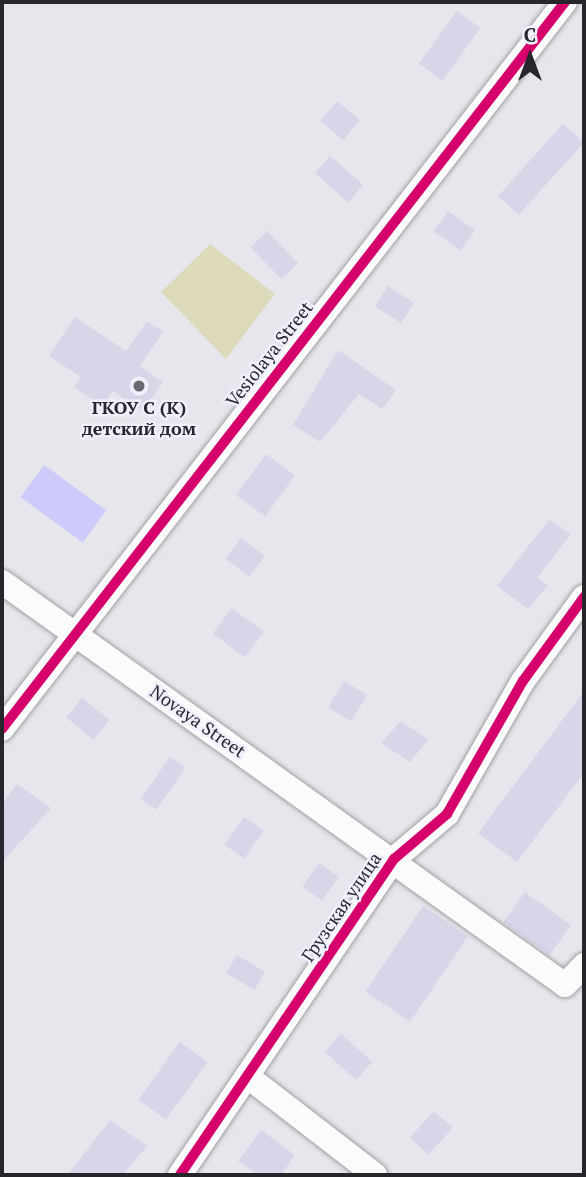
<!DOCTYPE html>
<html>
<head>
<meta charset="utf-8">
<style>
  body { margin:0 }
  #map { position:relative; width:586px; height:1177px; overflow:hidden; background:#e6e6ec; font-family:"PT Serif",serif }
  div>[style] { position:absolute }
  .green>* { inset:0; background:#dddabc }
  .water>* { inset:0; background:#cccbf9; transform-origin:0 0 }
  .building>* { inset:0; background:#d7d6e8; transform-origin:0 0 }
  .roads { filter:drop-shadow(0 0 2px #a1a1a6) drop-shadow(0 0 2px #a1a1a6) }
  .minor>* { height:24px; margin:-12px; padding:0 12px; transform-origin:12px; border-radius:12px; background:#fbfbfc }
  .cycleway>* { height:10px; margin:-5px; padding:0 5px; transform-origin:5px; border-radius:5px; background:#d6006c }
  .dots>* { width:19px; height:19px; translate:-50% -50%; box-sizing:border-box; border:4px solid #efeffe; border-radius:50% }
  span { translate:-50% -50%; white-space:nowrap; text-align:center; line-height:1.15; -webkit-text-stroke:5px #efeffe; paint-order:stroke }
  .street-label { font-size:18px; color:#26262c }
  .poi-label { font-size:18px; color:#26262c; font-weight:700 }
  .frame { position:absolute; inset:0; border:4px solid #26262c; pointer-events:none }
  .north { position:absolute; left:495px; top:21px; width:70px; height:70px; -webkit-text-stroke:5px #efeffe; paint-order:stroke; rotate:0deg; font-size:19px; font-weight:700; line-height:28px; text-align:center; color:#26262c }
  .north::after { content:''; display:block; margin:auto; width:24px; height:32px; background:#26262c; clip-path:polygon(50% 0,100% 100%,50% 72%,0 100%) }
</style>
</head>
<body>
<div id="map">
  <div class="green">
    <i style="clip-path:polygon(210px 244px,275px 294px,226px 359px,161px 292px)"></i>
  </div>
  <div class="water">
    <i style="left:44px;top:465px;width:77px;height:40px;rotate:36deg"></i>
  </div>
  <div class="building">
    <i style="left:457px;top:11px;width:29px;height:65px;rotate:36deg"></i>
    <i style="left:337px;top:101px;width:30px;height:26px;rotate:40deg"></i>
    <i style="left:563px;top:124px;width:28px;height:97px;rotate:42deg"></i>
    <i style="left:330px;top:156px;width:44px;height:23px;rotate:41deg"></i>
    <i style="left:448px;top:211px;width:33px;height:25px;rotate:35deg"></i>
    <i style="left:267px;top:231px;width:45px;height:23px;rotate:46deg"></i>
    <i style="left:388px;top:286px;width:31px;height:24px;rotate:33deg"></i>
    <i style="clip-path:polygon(75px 317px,126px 351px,147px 321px,163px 332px,140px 366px,163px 382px,143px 411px,113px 391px,102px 406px,74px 387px,81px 377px,49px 356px)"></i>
    <i style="clip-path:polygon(338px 350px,396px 390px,382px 409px,359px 394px,320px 442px,293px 425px)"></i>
    <i style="left:266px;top:454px;width:36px;height:51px;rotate:36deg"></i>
    <i style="clip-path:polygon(549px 520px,571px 534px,537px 578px,548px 585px,528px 609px,497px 586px)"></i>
    <i style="left:241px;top:538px;width:30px;height:26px;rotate:37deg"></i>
    <i style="left:232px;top:608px;width:40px;height:32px;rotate:37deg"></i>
    <i style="left:344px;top:681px;width:27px;height:31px;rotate:31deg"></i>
    <i style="clip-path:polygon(584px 691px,584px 773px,517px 862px,478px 833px)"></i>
    <i style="left:82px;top:698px;width:35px;height:25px;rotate:39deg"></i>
    <i style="clip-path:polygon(401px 721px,428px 740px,410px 762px,381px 743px)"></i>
    <i style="left:170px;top:757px;width:19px;height:51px;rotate:35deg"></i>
    <i style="clip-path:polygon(17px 784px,51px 808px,2px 862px,2px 804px)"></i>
    <i style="left:244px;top:817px;width:24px;height:34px;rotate:35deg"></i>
    <i style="left:319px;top:863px;width:24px;height:29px;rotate:35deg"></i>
    <i style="left:525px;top:892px;width:57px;height:37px;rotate:36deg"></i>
    <i style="left:423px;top:906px;width:54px;height:103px;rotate:34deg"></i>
    <i style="left:237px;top:955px;width:33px;height:21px;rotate:31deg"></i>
    <i style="left:341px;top:1034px;width:42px;height:24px;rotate:42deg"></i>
    <i style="left:180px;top:1042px;width:34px;height:71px;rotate:36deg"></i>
    <i style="left:434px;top:1111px;width:25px;height:36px;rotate:42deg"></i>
    <i style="clip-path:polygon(110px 1120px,147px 1146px,122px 1175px,68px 1175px)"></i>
    <i style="clip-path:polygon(261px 1130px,295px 1155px,281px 1175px,258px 1175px,238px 1161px)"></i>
  </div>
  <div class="roads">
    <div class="minor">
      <i style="left:2px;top:582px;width:692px;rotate:35.6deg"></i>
      <i style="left:565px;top:985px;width:28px;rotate:-46deg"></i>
      <i style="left:2px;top:729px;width:920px;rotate:-52.25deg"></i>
      <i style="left:247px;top:1076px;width:162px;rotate:37.7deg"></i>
      <i style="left:180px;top:1175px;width:382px;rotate:-55.9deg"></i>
      <i style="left:394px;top:859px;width:70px;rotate:-40.3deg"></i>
      <i style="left:447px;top:814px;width:153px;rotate:-60.3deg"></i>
      <i style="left:523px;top:681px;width:104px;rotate:-54deg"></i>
    </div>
  </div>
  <div class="cycleway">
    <i style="left:2px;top:729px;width:920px;rotate:-52.25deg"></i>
    <i style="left:180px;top:1175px;width:382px;rotate:-55.9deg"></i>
    <i style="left:394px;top:859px;width:70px;rotate:-40.3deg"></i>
    <i style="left:447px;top:814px;width:153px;rotate:-60.3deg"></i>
    <i style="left:523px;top:681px;width:104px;rotate:-54deg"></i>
  </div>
  <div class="dots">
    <i style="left:139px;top:386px;background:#69696f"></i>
  </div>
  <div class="street-label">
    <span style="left:269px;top:354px;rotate:-52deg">Vesiolaya Street</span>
    <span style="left:198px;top:721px;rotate:35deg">Novaya Street</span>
    <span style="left:341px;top:907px;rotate:-56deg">Грузская улица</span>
  </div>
  <div class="poi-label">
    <span style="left:139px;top:418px">ГКОУ С (К)<br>детский дом</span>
  </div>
  <div class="frame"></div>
  <div class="north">С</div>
</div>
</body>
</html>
